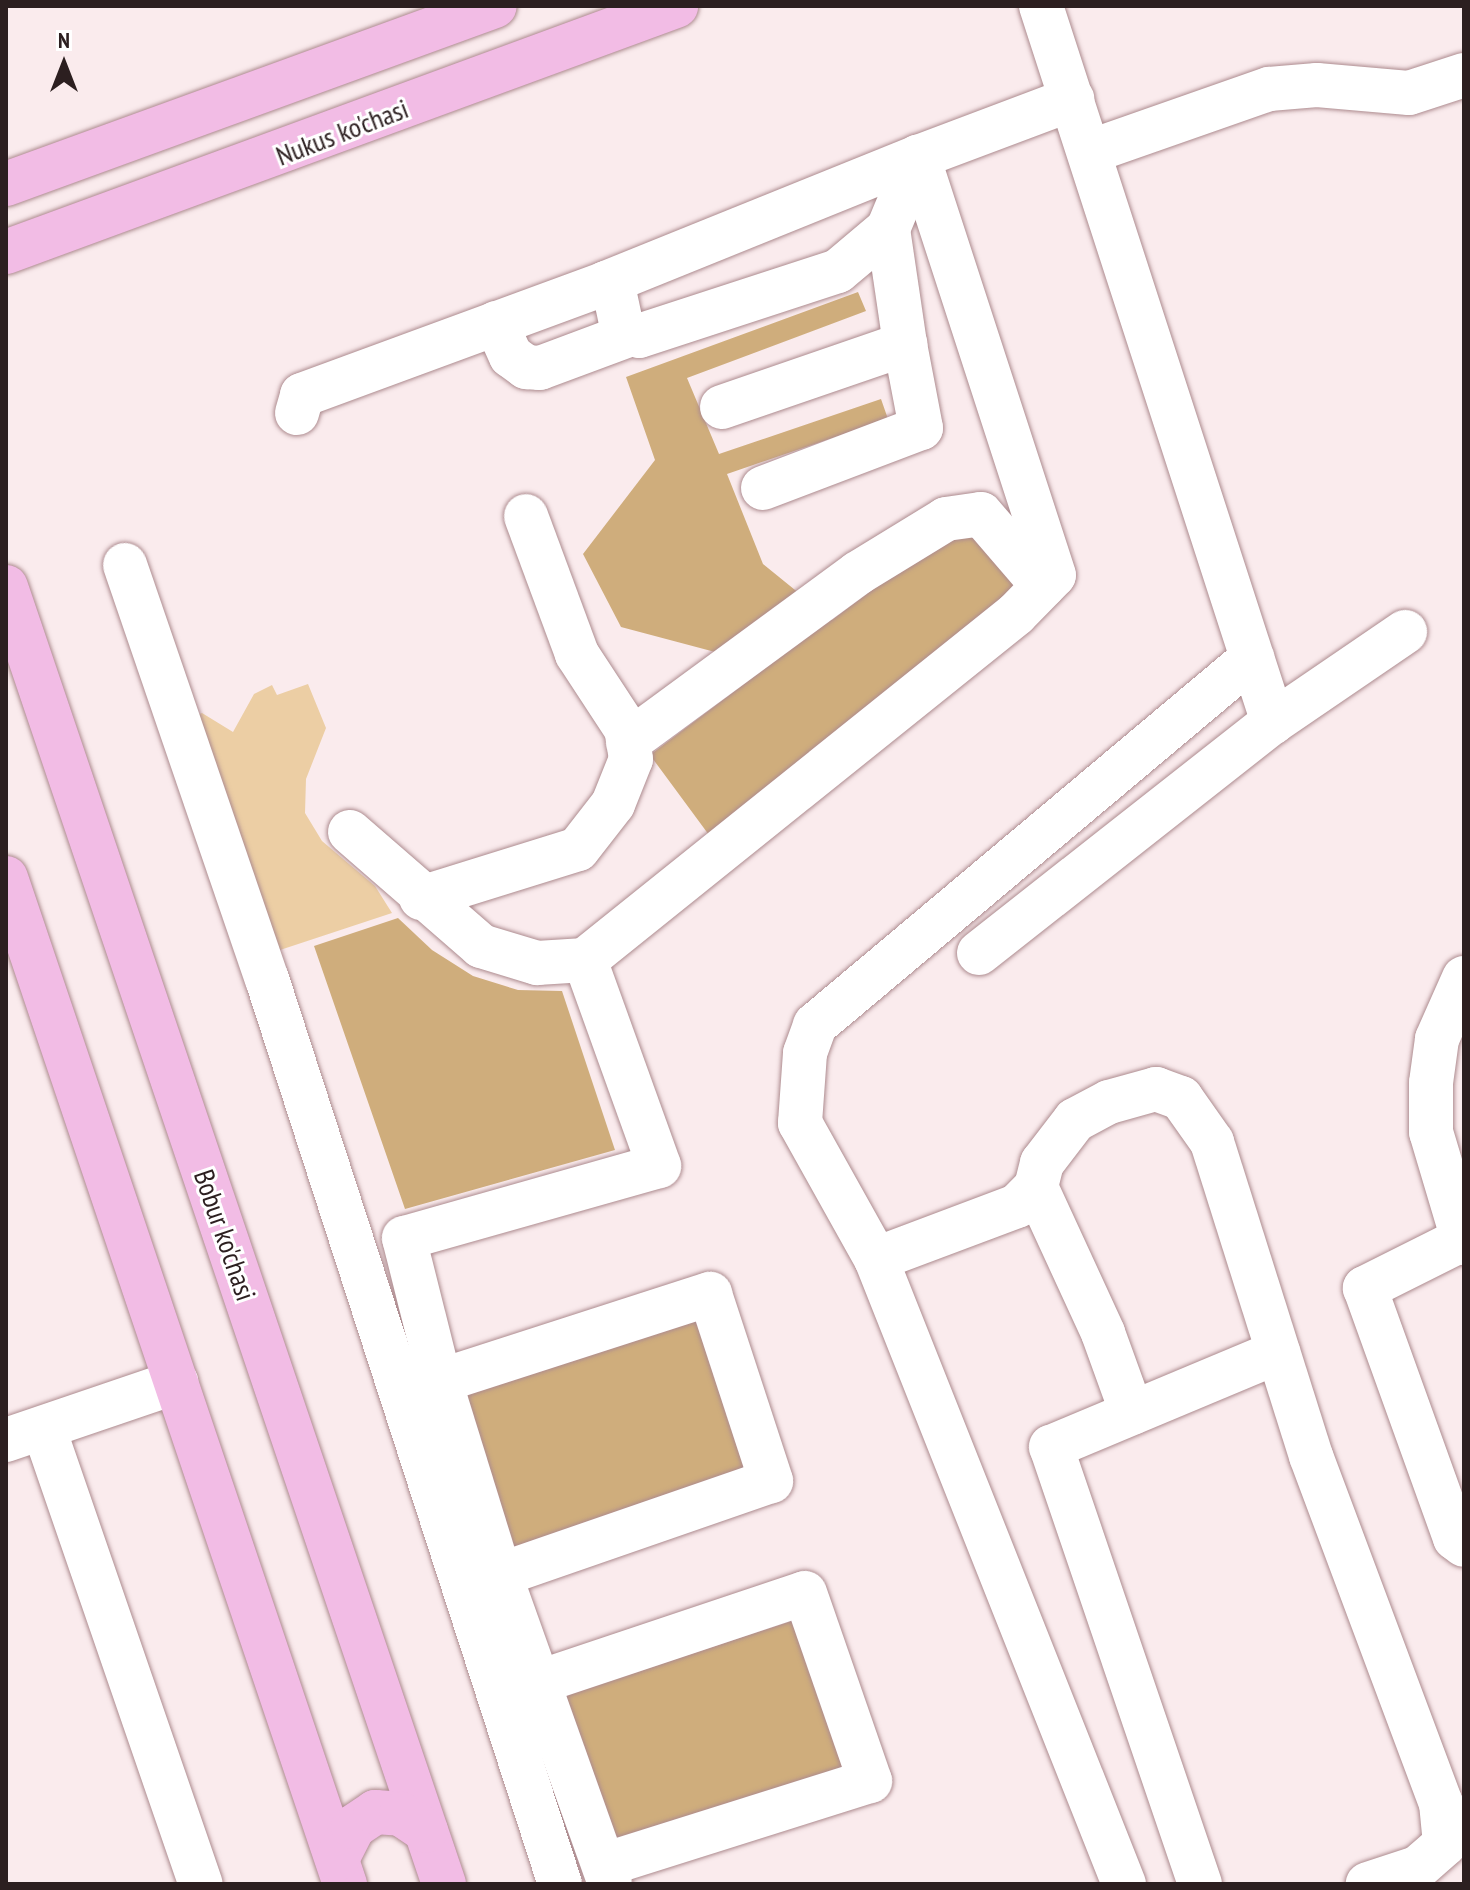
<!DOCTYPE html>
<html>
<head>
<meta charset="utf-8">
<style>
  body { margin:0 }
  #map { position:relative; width:1470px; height:1890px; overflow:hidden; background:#faebed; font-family:"PT Sans Narrow",sans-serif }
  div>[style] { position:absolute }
  .green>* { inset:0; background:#eccea4 }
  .forest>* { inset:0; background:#cfad7c; transform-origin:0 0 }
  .roads { filter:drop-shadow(0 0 2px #ad8b8f) drop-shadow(0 0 2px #ad8b8f) }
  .minor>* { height:44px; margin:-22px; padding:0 22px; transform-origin:22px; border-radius:22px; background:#fff }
  .major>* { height:44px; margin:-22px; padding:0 22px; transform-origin:22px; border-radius:22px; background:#f2bce5 }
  span { translate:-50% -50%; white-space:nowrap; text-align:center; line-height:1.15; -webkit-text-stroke:6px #fff; paint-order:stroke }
  .street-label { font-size:28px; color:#2c1f20 }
  .frame { position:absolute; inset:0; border:8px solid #2c1f20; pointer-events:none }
  .north { position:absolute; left:24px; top:24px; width:80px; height:80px; -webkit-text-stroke:6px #fff; paint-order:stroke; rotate:0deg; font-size:22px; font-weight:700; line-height:32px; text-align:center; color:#2c1f20 }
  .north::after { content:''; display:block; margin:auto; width:28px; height:36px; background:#2c1f20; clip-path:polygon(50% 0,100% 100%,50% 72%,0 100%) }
</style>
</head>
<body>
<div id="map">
  <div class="green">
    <i style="clip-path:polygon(308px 684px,326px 728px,306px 779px,305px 813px,322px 841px,375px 886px,392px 913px,274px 952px,189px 718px,202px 713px,233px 732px,254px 694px,272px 685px,277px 695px)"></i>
  </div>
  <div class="forest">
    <i style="clip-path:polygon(858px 292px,866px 311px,687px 378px,719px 454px,881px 399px,888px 419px,727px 474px,763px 564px,832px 620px,975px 513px,1028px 576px,709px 835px,650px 755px,768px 666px,621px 627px,583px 554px,655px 460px,626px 377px)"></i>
    <i style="clip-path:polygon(398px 918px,432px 950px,473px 976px,518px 990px,562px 991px,615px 1150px,405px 1209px,314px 946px)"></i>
    <i style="left:703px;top:1319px;width:167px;height:254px;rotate:73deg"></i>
    <i style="left:801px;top:1618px;width:167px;height:253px;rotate:72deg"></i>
  </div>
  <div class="roads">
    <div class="minor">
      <i style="left:1041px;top:6px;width:753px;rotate:72.05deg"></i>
      <i style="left:1089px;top:152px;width:191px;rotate:-19.3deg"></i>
      <i style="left:1269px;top:89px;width:48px;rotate:-4.8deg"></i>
      <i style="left:1317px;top:85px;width:92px;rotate:5deg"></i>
      <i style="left:1409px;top:93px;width:58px;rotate:-18.1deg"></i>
      <i style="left:606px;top:283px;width:336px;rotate:-22deg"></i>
      <i style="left:496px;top:323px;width:36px;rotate:66deg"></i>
      <i style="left:511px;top:356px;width:19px;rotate:36deg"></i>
      <i style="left:526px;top:367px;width:14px;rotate:4deg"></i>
      <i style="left:540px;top:368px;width:97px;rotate:-20.5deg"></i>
      <i style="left:722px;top:407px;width:194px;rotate:-19deg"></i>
      <i style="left:905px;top:344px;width:116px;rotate:-98.4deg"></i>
      <i style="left:297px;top:413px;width:19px;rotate:-74deg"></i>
      <i style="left:302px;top:395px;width:324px;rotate:-20.2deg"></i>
      <i style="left:606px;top:283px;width:11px;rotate:41deg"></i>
      <i style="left:614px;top:290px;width:38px;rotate:78deg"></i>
      <i style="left:622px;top:327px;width:19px;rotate:28deg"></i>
      <i style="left:639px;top:336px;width:209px;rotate:-18.1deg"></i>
      <i style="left:838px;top:271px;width:65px;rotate:-40deg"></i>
      <i style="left:888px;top:229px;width:78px;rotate:-67.4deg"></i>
      <i style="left:763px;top:488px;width:169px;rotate:-20.8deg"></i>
      <i style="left:921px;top:428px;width:86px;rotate:-100.8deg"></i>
      <i style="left:125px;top:565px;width:438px;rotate:71.1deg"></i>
      <i style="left:267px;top:979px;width:951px;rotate:72.06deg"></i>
      <i style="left:628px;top:742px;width:285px;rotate:-36.3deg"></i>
      <i style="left:858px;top:573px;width:103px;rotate:-31.5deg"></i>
      <i style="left:946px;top:519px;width:35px;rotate:-8deg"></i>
      <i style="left:981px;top:514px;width:95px;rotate:49.3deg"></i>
      <i style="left:350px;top:832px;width:174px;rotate:41deg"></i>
      <i style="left:481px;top:946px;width:59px;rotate:16.9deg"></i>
      <i style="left:537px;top:963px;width:48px;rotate:-3.6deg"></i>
      <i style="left:585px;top:960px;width:219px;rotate:70.2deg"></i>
      <i style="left:659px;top:1166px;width:265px;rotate:164.2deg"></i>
      <i style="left:404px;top:1238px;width:147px;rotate:75.9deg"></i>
      <i style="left:440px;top:1381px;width:203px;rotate:72.8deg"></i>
      <i style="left:500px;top:1575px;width:328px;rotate:70.4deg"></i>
      <i style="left:421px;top:898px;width:164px;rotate:-17.3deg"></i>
      <i style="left:578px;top:849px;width:57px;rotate:-52.1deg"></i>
      <i style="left:613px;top:804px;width:48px;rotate:-68.2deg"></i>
      <i style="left:631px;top:759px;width:30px;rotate:-99deg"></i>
      <i style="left:626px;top:729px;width:90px;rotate:-123.2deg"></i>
      <i style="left:577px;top:654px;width:147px;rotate:-110.3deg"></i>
      <i style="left:979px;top:953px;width:374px;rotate:-38.2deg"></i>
      <i style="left:1273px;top:722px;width:160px;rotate:-34.3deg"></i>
      <i style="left:585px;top:960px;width:553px;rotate:-38.76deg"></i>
      <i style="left:1016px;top:614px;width:54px;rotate:-45.7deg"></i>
      <i style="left:1054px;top:575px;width:440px;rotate:-108deg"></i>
      <i style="left:918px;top:157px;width:165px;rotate:-20.6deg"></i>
      <i style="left:1464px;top:978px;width:67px;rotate:113.9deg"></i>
      <i style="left:1437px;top:1039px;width:44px;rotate:97.8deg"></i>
      <i style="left:1431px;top:1083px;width:49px;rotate:90deg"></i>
      <i style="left:1431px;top:1132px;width:116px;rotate:73.4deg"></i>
      <i style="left:1036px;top:1187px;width:161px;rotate:65.3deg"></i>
      <i style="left:1103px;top:1333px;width:85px;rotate:70.1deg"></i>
      <i style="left:1463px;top:1239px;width:110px;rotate:153.4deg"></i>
      <i style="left:1365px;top:1288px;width:266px;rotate:70.2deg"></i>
      <i style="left:1455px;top:1538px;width:11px;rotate:38deg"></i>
      <i style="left:876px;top:1259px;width:151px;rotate:-20.6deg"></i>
      <i style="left:1017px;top:1206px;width:27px;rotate:-45deg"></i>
      <i style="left:1036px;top:1187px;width:25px;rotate:-76deg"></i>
      <i style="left:1042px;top:1163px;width:54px;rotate:-52.5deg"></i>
      <i style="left:1075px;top:1120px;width:38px;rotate:-28deg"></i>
      <i style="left:1109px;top:1102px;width:49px;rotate:-15.5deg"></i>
      <i style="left:1156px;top:1089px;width:27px;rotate:20deg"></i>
      <i style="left:1181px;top:1098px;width:54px;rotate:54.8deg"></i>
      <i style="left:1212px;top:1142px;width:329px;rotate:72.5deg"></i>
      <i style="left:1311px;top:1456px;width:371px;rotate:69.5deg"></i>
      <i style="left:1441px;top:1803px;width:41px;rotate:84.4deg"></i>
      <i style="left:1445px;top:1844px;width:37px;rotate:139deg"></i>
      <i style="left:1417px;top:1868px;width:52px;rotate:161.9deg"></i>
      <i style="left:440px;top:1381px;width:284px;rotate:-17.9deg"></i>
      <i style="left:710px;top:1294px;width:197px;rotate:71.9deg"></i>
      <i style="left:771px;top:1481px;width:287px;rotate:160.9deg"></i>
      <i style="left:44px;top:1429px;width:481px;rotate:71deg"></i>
      <i style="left:6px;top:1440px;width:180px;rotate:-18.8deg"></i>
      <i style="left:539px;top:1682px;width:280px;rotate:-18.5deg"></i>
      <i style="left:805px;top:1593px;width:199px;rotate:70.9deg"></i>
      <i style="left:870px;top:1781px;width:279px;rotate:162.5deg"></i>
      <i style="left:1124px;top:1884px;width:672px;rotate:-111.64deg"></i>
      <i style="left:876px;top:1259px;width:156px;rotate:-119.2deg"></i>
      <i style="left:800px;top:1123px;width:70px;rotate:-85.9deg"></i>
      <i style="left:805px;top:1053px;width:30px;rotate:-70deg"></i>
      <i style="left:815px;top:1025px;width:571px;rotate:-40.02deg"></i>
      <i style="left:1200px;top:1884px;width:462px;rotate:-108.8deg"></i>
      <i style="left:1051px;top:1447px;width:246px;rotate:-22.7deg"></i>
    </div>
    <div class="major">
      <i style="left:6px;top:184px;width:520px;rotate:-20deg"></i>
      <i style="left:6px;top:252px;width:714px;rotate:-20.16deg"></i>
      <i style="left:6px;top:587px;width:1369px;rotate:71.34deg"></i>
      <i style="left:6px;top:878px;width:1062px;rotate:71.38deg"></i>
      <i style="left:337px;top:1859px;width:36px;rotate:-63deg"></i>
      <i style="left:353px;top:1827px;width:27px;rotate:-34deg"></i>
      <i style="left:375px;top:1812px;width:26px;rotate:4deg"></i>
      <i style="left:401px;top:1814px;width:30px;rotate:34deg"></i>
    </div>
  </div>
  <div class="street-label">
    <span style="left:342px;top:132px;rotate:-21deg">Nukus ko'chasi</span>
    <span style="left:225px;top:1235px;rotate:71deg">Bobur ko'chasi</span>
  </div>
  <div class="frame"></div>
  <div class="north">N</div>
</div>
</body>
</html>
